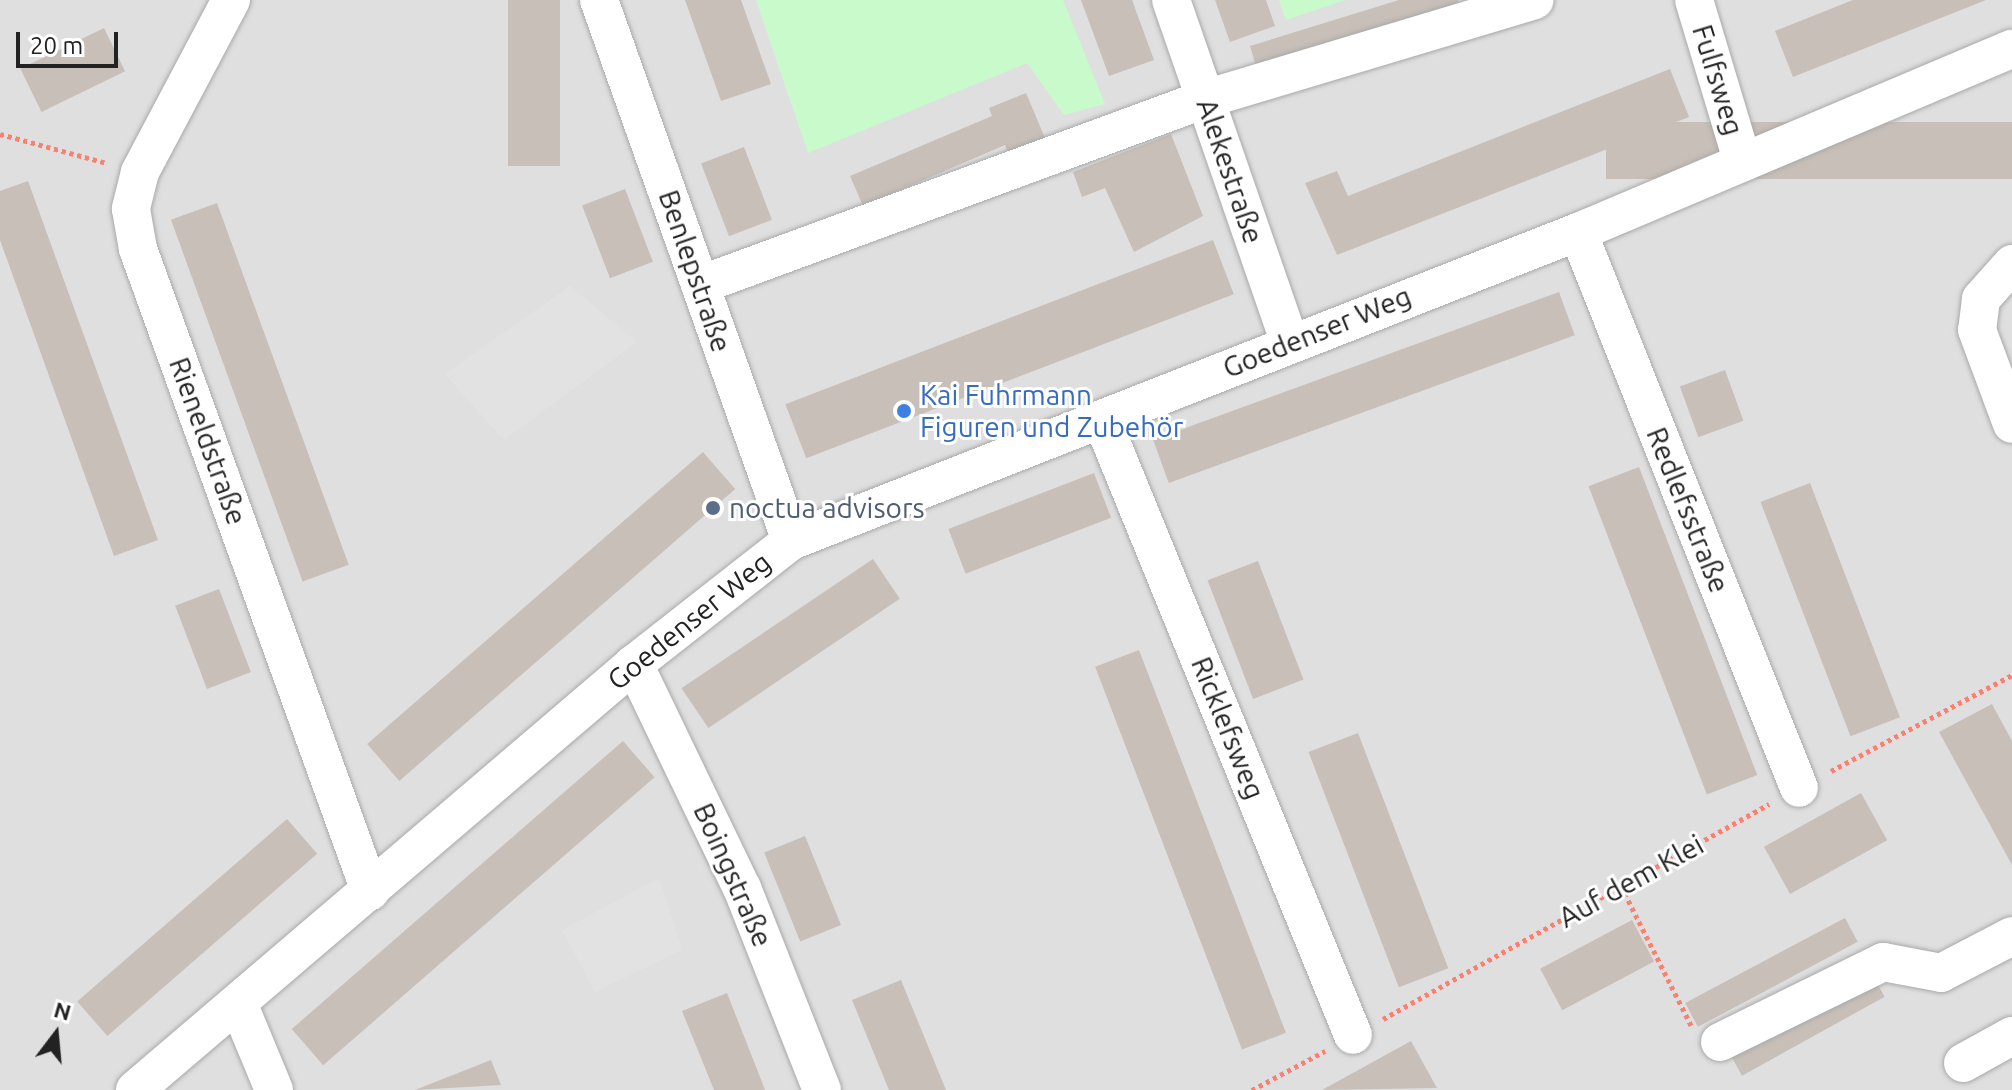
<!DOCTYPE html>
<html>
<head>
<meta charset="utf-8">
<style>
  body { margin:0 }
  #map { position:relative; width:2012px; height:1090px; overflow:hidden; background:#f2efe9; font-family:Ubuntu,sans-serif }
  div>[style] { position:absolute }
  .residential>* { inset:0; background:#e0dfdf; transform-origin:0 0 }
  .park>* { inset:0; background:#c8facc }
  .parking>* { inset:0; background:#e2e2e2 }
  .building>* { inset:0; background:#c7bfb8; transform-origin:0 0 }
  .path>* { height:5px; margin-top:-2.5px; transform-origin:0; background:repeating-linear-gradient(90deg,#fa8072 0 4px,transparent 0 8px) }
  .roads { filter:drop-shadow(0 0 2px #a9a9a9) drop-shadow(0 0 2px #a9a9a9) }
  .minor>* { height:38px; margin:-19px; padding:0 19px; transform-origin:19px; border-radius:19px; background:#fff }
  .dots>* { width:22px; height:22px; translate:-50% -50%; box-sizing:border-box; border:4px solid #fff; border-radius:50% }
  span { translate:-50% -50%; white-space:nowrap; text-align:center; line-height:1.15; -webkit-text-stroke:6px #fff; paint-order:stroke }
  .street-label { font-size:28px; color:#222 }
  .shop-label { font-size:28px; color:#366cbe }
  .left { translate:0 -50%; text-align:left }
  .service-label { font-size:28px; color:#4e5e75 }
  .north { position:absolute; left:16px; top:994px; width:80px; height:80px; -webkit-text-stroke:6px #fff; paint-order:stroke; rotate:16deg; font-size:22px; font-weight:700; line-height:32px; text-align:center; color:#222 }
  .north::after { content:''; display:block; margin:auto; width:28px; height:36px; background:#222; clip-path:polygon(50% 0,100% 100%,50% 72%,0 100%) }
  .scale { position:absolute; left:16px; top:32px; width:102px; height:36px; box-sizing:border-box; border:4px solid #222; border-top:0; padding-left:10px; font-size:24px; line-height:28px; white-space:nowrap; color:#222; -webkit-text-stroke:6px #fff; paint-order:stroke }
</style>
</head>
<body>
<div id="map">
  <div class="residential">
    <i style="left:0;top:0;width:2012px;height:1090px"></i>
  </div>
  <div class="park">
    <i style="clip-path:polygon(756px 0,1063px 0,1105px 104px,1064px 115px,1027px 63px,808px 153px)"></i>
    <i style="clip-path:polygon(1279px 0,1345px 0,1286px 20px)"></i>
  </div>
  <div class="parking">
    <i style="clip-path:polygon(570px 286px,637px 342px,504px 440px,445px 374px)"></i>
    <i style="clip-path:polygon(659px 878px,682px 950px,595px 992px,562px 930px)"></i>
  </div>
  <div class="building">
    <i style="left:508px;top:0;width:52px;height:166px"></i>
    <i style="clip-path:polygon(685px 0,741px 0,771px 84px,721px 101px)"></i>
    <i style="clip-path:polygon(1081px 0,1132px 0,1154px 60px,1109px 76px)"></i>
    <i style="clip-path:polygon(1215px 0,1266px 0,1275px 26px,1230px 42px)"></i>
    <i style="clip-path:polygon(1399px 0,1458px 0,1462px 10px,1258px 73px,1250px 46px)"></i>
    <i style="clip-path:polygon(1853px 0,1986px 0,1793px 77px,1775px 31px)"></i>
    <i style="left:104px;top:28px;width:48px;height:93px;rotate:64deg"></i>
    <i style="clip-path:polygon(1670px 69px,1689px 117px,1337px 255px,1305px 183px,1337px 171px,1348px 196px)"></i>
    <i style="clip-path:polygon(1026px 93px,1045px 138px,1008px 153px,1005px 145px,863px 206px,850px 176px,992px 116px,989px 108px)"></i>
    <i style="left:2012px;top:122px;width:57px;height:406px;rotate:90deg"></i>
    <i style="clip-path:polygon(1171px 134px,1203px 216px,1134px 252px,1105px 188px,1082px 197px,1073px 172px)"></i>
    <i style="left:744px;top:147px;width:78px;height:46px;rotate:69deg"></i>
    <i style="clip-path:polygon(28px 181px,158px 540px,114px 556px,0 240px,0 191px)"></i>
    <i style="left:625px;top:189px;width:78px;height:46px;rotate:69deg"></i>
    <i style="left:217px;top:203px;width:385px;height:49px;rotate:70deg"></i>
    <i style="left:1213px;top:240px;width:58px;height:458px;rotate:69deg"></i>
    <i style="left:1559px;top:292px;width:46px;height:432px;rotate:70deg"></i>
    <i style="left:1725px;top:370px;width:54px;height:48px;rotate:70deg"></i>
    <i style="left:703px;top:452px;width:49px;height:445px;rotate:49deg"></i>
    <i style="left:1639px;top:467px;width:330px;height:54px;rotate:69deg"></i>
    <i style="left:1094px;top:473px;width:48px;height:156px;rotate:69deg"></i>
    <i style="left:1810px;top:483px;width:251px;height:53px;rotate:69deg"></i>
    <i style="left:873px;top:559px;width:48px;height:231px;rotate:56deg"></i>
    <i style="left:1258px;top:561px;width:127px;height:54px;rotate:69deg"></i>
    <i style="left:219px;top:589px;width:89px;height:47px;rotate:69deg"></i>
    <i style="left:1139px;top:650px;width:410px;height:47px;rotate:69deg"></i>
    <i style="clip-path:polygon(1992px 704px,2012px 741px,2012px 865px,1939px 732px)"></i>
    <i style="left:1358px;top:733px;width:252px;height:53px;rotate:69deg"></i>
    <i style="left:623px;top:741px;width:48px;height:439px;rotate:49deg"></i>
    <i style="left:1861px;top:793px;width:54px;height:111px;rotate:61deg"></i>
    <i style="left:287px;top:819px;width:46px;height:278px;rotate:49deg"></i>
    <i style="left:805px;top:836px;width:96px;height:44px;rotate:68deg"></i>
    <i style="left:1845px;top:918px;width:27px;height:181px;rotate:62deg"></i>
    <i style="left:1632px;top:920px;width:47px;height:104px;rotate:62deg"></i>
    <i style="left:1872px;top:974px;width:26px;height:163px;rotate:61deg"></i>
    <i style="clip-path:polygon(901px 980px,946px 1090px,889px 1090px,852px 1000px)"></i>
    <i style="clip-path:polygon(727px 993px,762px 1082px,765px 1090px,714px 1090px,682px 1011px)"></i>
    <i style="clip-path:polygon(1411px 1041px,1437px 1088px,1322px 1090px)"></i>
    <i style="clip-path:polygon(491px 1060px,501px 1085px,415px 1090px)"></i>
  </div>
  <div class="path">
    <i style="left:0;top:134px;width:111px;rotate:15.2deg"></i>
    <i style="left:1831px;top:771px;width:205px;rotate:-27.9deg"></i>
    <i style="left:1621px;top:886px;width:156px;rotate:63.3deg"></i>
    <i style="left:1383px;top:1019px;width:442px;rotate:-29.1deg"></i>
    <i style="left:1252px;top:1090px;width:83px;rotate:-28.1deg"></i>
  </div>
  <div class="roads">
    <div class="minor">
      <i style="left:231px;top:0;width:195px;rotate:117.9deg"></i>
      <i style="left:140px;top:172px;width:38px;rotate:104deg"></i>
      <i style="left:131px;top:209px;width:41px;rotate:80.1deg"></i>
      <i style="left:138px;top:249px;width:683px;rotate:70.13deg"></i>
      <i style="left:599px;top:0;width:574px;rotate:70.46deg"></i>
      <i style="left:1171px;top:0;width:361px;rotate:70.9deg"></i>
      <i style="left:1694px;top:0;width:167px;rotate:73.3deg"></i>
      <i style="left:1578px;top:232px;width:598px;rotate:68.32deg"></i>
      <i style="left:2012px;top:264px;width:47px;rotate:131.5deg"></i>
      <i style="left:1981px;top:299px;width:31px;rotate:97deg"></i>
      <i style="left:1977px;top:330px;width:100px;rotate:69.6deg"></i>
      <i style="left:700px;top:285px;width:538px;rotate:-20.22deg"></i>
      <i style="left:1205px;top:99px;width:344px;rotate:-16.7deg"></i>
      <i style="left:1102px;top:420px;width:664px;rotate:67.8deg"></i>
      <i style="left:634px;top:664px;width:249px;rotate:64.3deg"></i>
      <i style="left:742px;top:888px;width:217px;rotate:68.4deg"></i>
      <i style="left:238px;top:1003px;width:94px;rotate:67.5deg"></i>
      <i style="left:1720px;top:1042px;width:182px;rotate:-26.1deg"></i>
      <i style="left:1883px;top:962px;width:59px;rotate:10.7deg"></i>
      <i style="left:1941px;top:973px;width:80px;rotate:-27.5deg"></i>
      <i style="left:1963px;top:1063px;width:56px;rotate:-28.9deg"></i>
      <i style="left:135px;top:1090px;width:656px;rotate:-40.49deg"></i>
      <i style="left:634px;top:664px;width:199px;rotate:-38.1deg"></i>
      <i style="left:791px;top:541px;width:845px;rotate:-21.44deg"></i>
      <i style="left:1578px;top:232px;width:471px;rotate:-22.9deg"></i>
    </div>
  </div>
  <div class="dots">
    <i style="left:904px;top:411px;background:#3f7fe0"></i>
    <i style="left:713px;top:508px;background:#5c6f8a"></i>
  </div>
  <div class="street-label">
    <span style="left:1718px;top:80px;rotate:73deg">Fulfsweg</span>
    <span style="left:1230px;top:171px;rotate:71deg">Alekestraße</span>
    <span style="left:695px;top:271px;rotate:71deg">Benlepstraße</span>
    <span style="left:1317px;top:332px;rotate:-22deg">Goedenser Weg</span>
    <span style="left:208px;top:441px;rotate:70deg">Rieneldstraße</span>
    <span style="left:1688px;top:510px;rotate:68deg">Redlefsstraße</span>
    <span style="left:689px;top:621px;rotate:-39deg">Goedenser Weg</span>
    <span style="left:1228px;top:728px;rotate:68deg">Ricklefsweg</span>
    <span style="left:733px;top:875px;rotate:66deg">Boingstraße</span>
    <span style="left:1631px;top:881px;rotate:-29deg">Auf dem Klei</span>
  </div>
  <div class="shop-label">
    <span class="left" style="left:920px;top:411px">Kai Fuhrmann<br>Figuren und Zubehör</span>
  </div>
  <div class="service-label">
    <span class="left" style="left:729px;top:508px">noctua advisors</span>
  </div>
  <div class="north">N</div>
  <div class="scale">20 m</div>
</div>
</body>
</html>
